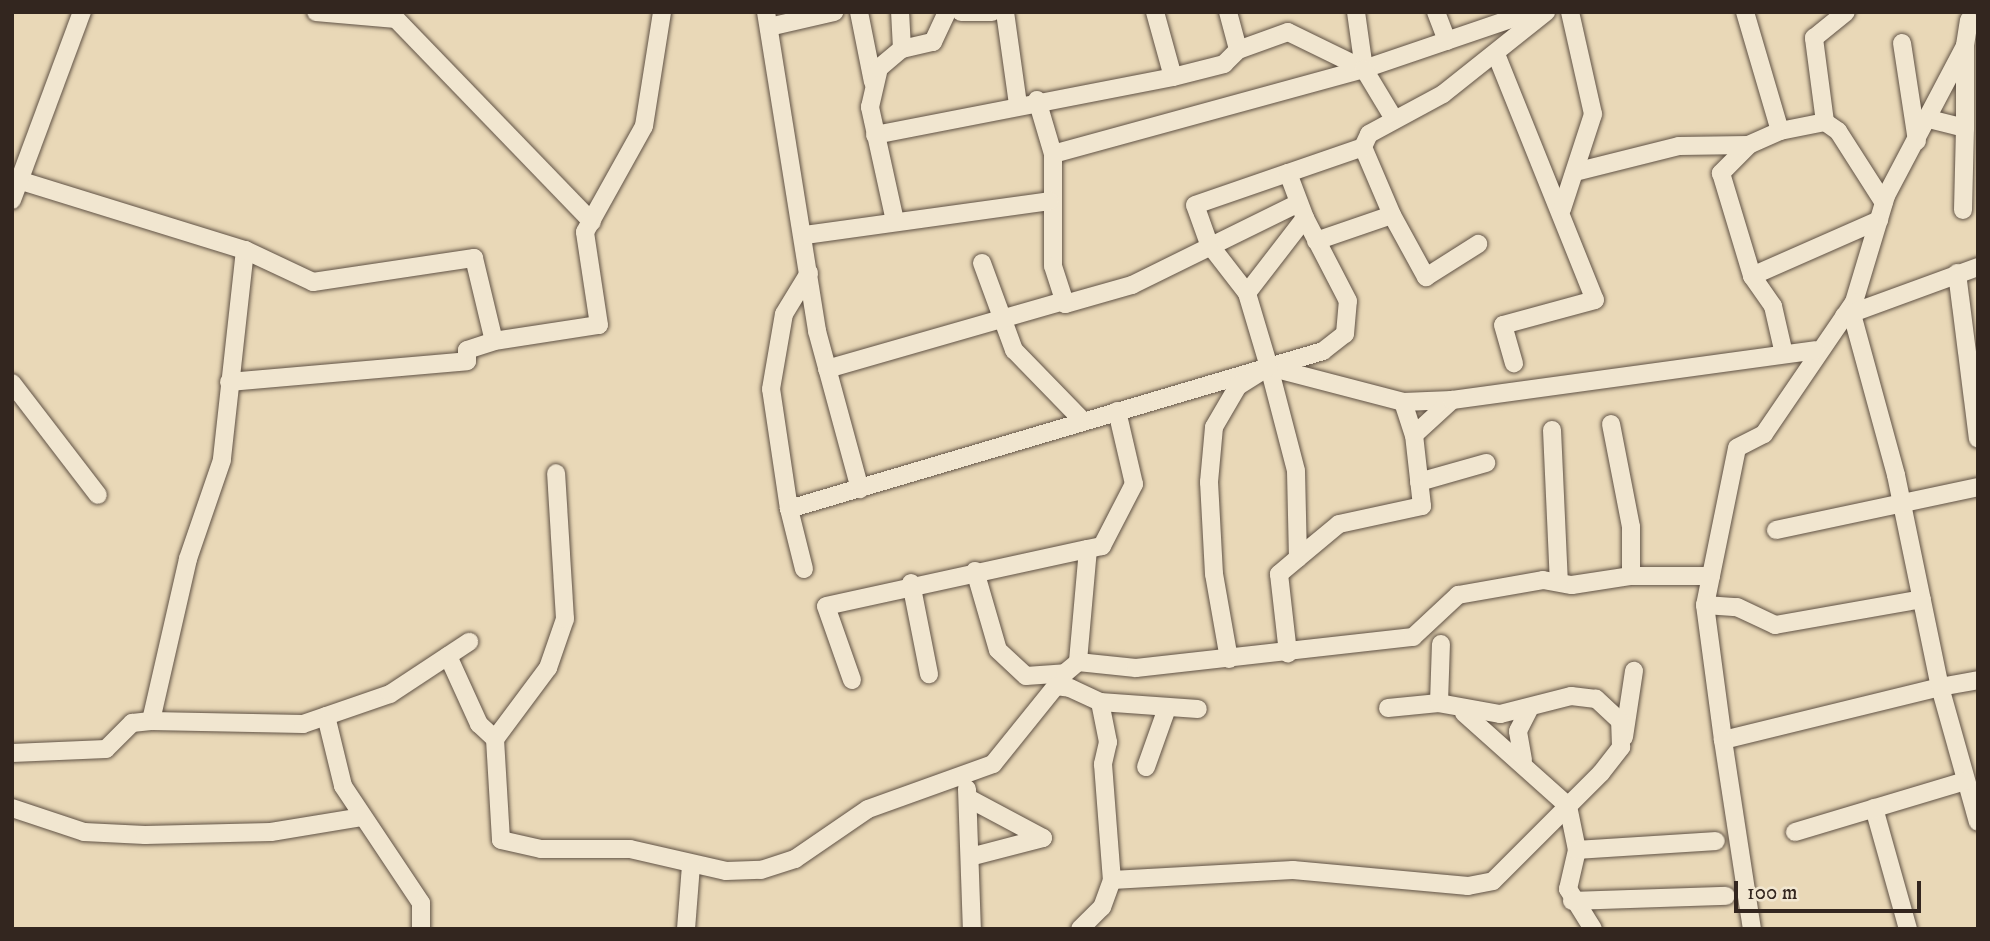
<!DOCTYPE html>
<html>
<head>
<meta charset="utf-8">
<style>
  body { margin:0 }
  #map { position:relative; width:1990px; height:941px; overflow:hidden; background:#e9d8b7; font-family:"IM FELL DW Pica",serif }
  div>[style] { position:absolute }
  .roads { filter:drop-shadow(0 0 2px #605245) drop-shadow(0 0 2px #605245) }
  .minor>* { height:18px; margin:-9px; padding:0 9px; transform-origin:9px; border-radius:9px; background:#f1e6d0 }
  span { translate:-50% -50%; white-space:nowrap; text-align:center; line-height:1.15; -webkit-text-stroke:5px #f1e6d0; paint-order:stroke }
  .frame { position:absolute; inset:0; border:14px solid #33261f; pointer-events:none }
  .scale { position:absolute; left:1734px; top:881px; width:187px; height:32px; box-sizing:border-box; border:4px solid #33261f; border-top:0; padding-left:9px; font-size:21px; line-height:24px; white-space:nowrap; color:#33261f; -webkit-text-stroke:5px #f1e6d0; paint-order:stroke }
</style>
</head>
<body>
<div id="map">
  <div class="roads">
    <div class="minor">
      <i style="left:316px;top:12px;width:80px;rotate:5deg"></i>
      <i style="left:396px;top:19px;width:282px;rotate:46deg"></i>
      <i style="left:766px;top:12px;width:323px;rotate:80.9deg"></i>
      <i style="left:817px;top:331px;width:164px;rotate:74.8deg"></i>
      <i style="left:859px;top:12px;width:71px;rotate:78.7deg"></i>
      <i style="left:961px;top:12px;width:31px"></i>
      <i style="left:1005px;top:12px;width:93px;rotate:82deg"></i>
      <i style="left:1155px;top:12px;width:67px;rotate:74.5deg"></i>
      <i style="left:1228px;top:12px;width:39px;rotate:75deg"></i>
      <i style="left:1356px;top:12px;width:58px;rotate:82deg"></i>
      <i style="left:1436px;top:12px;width:31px;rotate:69deg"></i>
      <i style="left:1745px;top:12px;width:124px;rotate:73.6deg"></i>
      <i style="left:1780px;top:131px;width:46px;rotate:-11.3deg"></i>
      <i style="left:1825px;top:122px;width:85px;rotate:-97.5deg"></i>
      <i style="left:1814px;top:38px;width:41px;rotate:-39.1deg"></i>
      <i style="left:1969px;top:20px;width:26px;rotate:99deg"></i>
      <i style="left:1965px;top:46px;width:170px;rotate:117.8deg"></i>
      <i style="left:1886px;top:196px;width:111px;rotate:106.8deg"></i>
      <i style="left:1854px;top:302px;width:160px;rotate:124.3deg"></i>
      <i style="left:1764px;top:434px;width:30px;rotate:153deg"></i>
      <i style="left:1737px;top:448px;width:160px;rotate:101.5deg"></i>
      <i style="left:1705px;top:605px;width:136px;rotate:82.4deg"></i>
      <i style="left:1723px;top:740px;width:223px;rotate:-13.7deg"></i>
      <i style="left:1940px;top:687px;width:140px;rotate:74.3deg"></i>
      <i style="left:769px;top:27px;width:67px;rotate:-13deg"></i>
      <i style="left:1902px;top:43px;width:99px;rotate:81.3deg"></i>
      <i style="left:902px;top:49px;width:32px;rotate:-13deg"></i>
      <i style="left:933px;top:42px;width:33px;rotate:-65deg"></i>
      <i style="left:1496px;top:54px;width:265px;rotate:68.1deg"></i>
      <i style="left:1595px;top:300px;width:95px;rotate:164.8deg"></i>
      <i style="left:1503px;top:325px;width:40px;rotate:74deg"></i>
      <i style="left:1037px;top:100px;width:56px;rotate:73.5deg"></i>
      <i style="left:1053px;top:154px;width:322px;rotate:-15.3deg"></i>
      <i style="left:1364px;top:69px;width:176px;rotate:-18.8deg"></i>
      <i style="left:1929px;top:119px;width:37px;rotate:14deg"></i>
      <i style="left:1965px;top:128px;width:82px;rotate:-90deg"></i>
      <i style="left:1825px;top:122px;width:16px;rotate:35deg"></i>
      <i style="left:1838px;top:131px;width:85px;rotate:57.4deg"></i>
      <i style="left:1780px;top:131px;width:34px;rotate:156deg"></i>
      <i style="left:1749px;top:145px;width:40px;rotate:135deg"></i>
      <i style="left:1721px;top:173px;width:108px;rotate:73.2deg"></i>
      <i style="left:1752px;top:276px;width:37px;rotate:55deg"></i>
      <i style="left:1773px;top:306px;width:49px;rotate:77.1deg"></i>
      <i style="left:875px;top:135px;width:304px;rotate:-11deg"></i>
      <i style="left:1173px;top:77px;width:53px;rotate:-14.3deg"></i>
      <i style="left:1224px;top:64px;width:20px;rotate:-45deg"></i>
      <i style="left:1238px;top:50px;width:53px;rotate:-19.8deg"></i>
      <i style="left:1288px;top:32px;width:85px;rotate:26deg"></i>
      <i style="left:1364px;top:69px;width:58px;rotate:59deg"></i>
      <i style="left:1053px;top:154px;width:112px;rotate:90deg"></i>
      <i style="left:1053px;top:266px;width:40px;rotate:72deg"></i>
      <i style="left:1065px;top:304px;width:70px;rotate:-15.8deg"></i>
      <i style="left:1132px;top:285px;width:186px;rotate:-26.2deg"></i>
      <i style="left:1579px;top:171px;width:103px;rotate:-14deg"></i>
      <i style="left:1679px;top:146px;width:70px;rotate:-0.8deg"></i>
      <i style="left:12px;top:178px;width:244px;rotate:17.2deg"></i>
      <i style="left:245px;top:250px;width:211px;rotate:96.3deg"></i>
      <i style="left:222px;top:460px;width:105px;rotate:109deg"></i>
      <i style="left:188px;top:559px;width:166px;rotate:102.9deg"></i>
      <i style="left:12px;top:200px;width:201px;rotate:-69.6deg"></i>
      <i style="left:1562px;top:209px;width:100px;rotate:-71.9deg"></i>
      <i style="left:1593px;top:114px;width:105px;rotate:-102.7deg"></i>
      <i style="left:1963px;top:210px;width:82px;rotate:-88.6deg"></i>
      <i style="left:1392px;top:215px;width:71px;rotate:61.3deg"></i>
      <i style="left:1426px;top:277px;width:62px;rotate:-32.4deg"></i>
      <i style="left:895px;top:221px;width:117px;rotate:-102.4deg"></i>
      <i style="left:870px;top:107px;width:40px;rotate:-77deg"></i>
      <i style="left:879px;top:68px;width:30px;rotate:-40deg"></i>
      <i style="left:902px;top:49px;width:37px;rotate:-93deg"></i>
      <i style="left:805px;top:235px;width:247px;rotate:-7.9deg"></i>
      <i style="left:1316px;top:241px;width:80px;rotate:-18.9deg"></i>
      <i style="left:1392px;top:215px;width:74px;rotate:-113.1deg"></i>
      <i style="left:245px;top:250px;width:75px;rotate:25.2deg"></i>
      <i style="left:313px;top:282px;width:163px;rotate:-8.5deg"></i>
      <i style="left:474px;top:258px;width:85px;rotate:76.5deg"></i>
      <i style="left:494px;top:341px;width:106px;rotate:-8.7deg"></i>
      <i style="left:599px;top:325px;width:94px;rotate:-98.6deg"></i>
      <i style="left:585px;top:232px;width:121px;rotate:-60.9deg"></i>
      <i style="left:644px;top:126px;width:115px;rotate:-81deg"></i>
      <i style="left:982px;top:263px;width:93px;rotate:69.8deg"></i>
      <i style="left:1014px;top:350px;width:99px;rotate:45.8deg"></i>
      <i style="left:1957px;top:273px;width:167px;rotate:82.8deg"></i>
      <i style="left:1752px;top:276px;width:139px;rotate:-23.8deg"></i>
      <i style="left:1247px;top:293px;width:62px;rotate:-127.8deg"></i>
      <i style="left:1209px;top:244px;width:41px;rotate:-109.7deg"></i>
      <i style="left:1195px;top:205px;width:98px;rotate:-19deg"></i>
      <i style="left:1852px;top:314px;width:167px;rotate:74.7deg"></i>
      <i style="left:1896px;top:475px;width:217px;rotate:78.3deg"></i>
      <i style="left:1940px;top:687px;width:39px;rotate:-10deg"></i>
      <i style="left:1844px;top:316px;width:143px;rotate:-20.1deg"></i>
      <i style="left:1269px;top:367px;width:107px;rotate:75.4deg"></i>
      <i style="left:1296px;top:471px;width:87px;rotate:88.7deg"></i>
      <i style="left:1298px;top:558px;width:25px;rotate:140deg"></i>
      <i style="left:1279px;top:574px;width:80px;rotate:83.5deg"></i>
      <i style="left:1269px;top:367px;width:138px;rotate:14.6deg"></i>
      <i style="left:1403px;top:402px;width:49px;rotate:-2.3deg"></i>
      <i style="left:827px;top:369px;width:247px;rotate:-16deg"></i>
      <i style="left:229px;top:382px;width:239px;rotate:-5deg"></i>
      <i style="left:467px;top:361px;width:11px;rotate:-90deg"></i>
      <i style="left:467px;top:350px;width:28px;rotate:-18deg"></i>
      <i style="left:12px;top:383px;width:141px;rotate:52.5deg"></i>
      <i style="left:1403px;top:402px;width:35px;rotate:72deg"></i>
      <i style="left:1117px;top:411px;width:75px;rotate:76.9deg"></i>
      <i style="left:1134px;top:484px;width:70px;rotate:117.3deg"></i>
      <i style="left:1102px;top:546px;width:14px;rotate:168deg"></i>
      <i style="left:1088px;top:549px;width:113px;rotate:95.1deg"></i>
      <i style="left:1078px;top:662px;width:58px;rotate:5.9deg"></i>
      <i style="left:1136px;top:668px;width:279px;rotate:-6.4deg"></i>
      <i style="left:1413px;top:637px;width:62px;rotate:-43deg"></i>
      <i style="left:1458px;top:595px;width:86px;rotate:-10deg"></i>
      <i style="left:1543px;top:580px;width:29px;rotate:10deg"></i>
      <i style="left:1572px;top:585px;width:60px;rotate:-8.7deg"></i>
      <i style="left:1631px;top:576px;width:80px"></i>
      <i style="left:1611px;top:424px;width:105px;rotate:79deg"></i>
      <i style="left:1631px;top:527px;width:49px;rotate:90deg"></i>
      <i style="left:1552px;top:430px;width:152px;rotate:87.4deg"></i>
      <i style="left:1419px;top:482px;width:70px;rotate:-15.8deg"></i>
      <i style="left:789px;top:509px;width:121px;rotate:-98.5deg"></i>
      <i style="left:771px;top:389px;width:76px;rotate:-80.2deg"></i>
      <i style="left:784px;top:314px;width:48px;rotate:-58.6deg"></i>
      <i style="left:1776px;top:530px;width:207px;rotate:-12deg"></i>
      <i style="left:1298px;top:558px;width:53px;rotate:-39.7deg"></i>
      <i style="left:1339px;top:524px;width:85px;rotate:-12.2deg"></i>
      <i style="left:1422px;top:506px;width:71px;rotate:-96.4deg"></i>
      <i style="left:1414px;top:435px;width:52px;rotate:-42.6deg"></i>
      <i style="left:1452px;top:400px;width:367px;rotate:-7.8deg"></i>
      <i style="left:804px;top:569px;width:62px;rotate:-104deg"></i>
      <i style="left:789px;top:509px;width:557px;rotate:-16.48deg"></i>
      <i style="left:1323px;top:351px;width:28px;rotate:-38deg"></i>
      <i style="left:1345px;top:334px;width:33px;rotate:-85deg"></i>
      <i style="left:1348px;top:301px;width:93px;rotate:-117.4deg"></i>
      <i style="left:975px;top:571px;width:82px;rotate:73.8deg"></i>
      <i style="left:998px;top:650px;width:38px;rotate:43deg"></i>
      <i style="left:1026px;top:676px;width:39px;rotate:-4deg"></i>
      <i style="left:1065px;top:673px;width:17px;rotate:-40deg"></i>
      <i style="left:911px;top:583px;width:93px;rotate:78.8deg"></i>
      <i style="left:1705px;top:605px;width:32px;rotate:4deg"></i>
      <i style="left:1737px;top:607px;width:42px;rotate:25.3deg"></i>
      <i style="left:1775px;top:625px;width:149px;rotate:-10deg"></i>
      <i style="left:448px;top:656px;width:75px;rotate:65.5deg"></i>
      <i style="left:479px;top:724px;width:22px;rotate:43deg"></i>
      <i style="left:495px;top:739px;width:101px;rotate:86.6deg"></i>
      <i style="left:501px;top:840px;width:41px;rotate:12.7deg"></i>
      <i style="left:541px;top:849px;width:89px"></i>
      <i style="left:630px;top:849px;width:98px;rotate:12.9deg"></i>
      <i style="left:726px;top:871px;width:35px;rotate:-2deg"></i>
      <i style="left:761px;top:870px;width:36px;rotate:-18deg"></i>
      <i style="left:795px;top:859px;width:88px;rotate:-34.4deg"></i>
      <i style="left:868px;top:809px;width:133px;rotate:-19.8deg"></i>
      <i style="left:993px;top:764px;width:100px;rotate:-51.1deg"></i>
      <i style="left:1056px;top:686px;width:14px;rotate:8deg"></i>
      <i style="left:1070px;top:688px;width:33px;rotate:25deg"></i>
      <i style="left:1100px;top:702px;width:41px;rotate:78.7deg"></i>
      <i style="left:1108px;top:742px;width:23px;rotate:103deg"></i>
      <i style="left:1103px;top:764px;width:116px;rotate:85.6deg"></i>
      <i style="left:1112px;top:880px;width:29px;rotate:110deg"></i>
      <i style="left:1102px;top:907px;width:31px;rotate:135deg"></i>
      <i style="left:1229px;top:659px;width:86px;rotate:-100deg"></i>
      <i style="left:1214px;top:574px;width:92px;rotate:-93.1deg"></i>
      <i style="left:1209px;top:482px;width:55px;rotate:-84.8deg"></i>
      <i style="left:1214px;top:427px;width:48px;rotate:-59.7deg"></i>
      <i style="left:1238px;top:386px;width:36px;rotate:-32deg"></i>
      <i style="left:1269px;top:367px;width:77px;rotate:-106.6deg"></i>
      <i style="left:1247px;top:293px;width:95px;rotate:-52.3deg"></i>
      <i style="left:1305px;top:218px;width:48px;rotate:-110.7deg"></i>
      <i style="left:1288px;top:173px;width:79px;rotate:-19.1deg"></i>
      <i style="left:1363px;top:147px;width:14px;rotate:-65deg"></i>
      <i style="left:1369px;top:134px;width:84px;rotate:-28.4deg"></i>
      <i style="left:1443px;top:94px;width:132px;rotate:-38.5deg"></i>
      <i style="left:852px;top:680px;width:78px;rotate:-109.4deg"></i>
      <i style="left:826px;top:606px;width:268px;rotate:-12.3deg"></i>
      <i style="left:1100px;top:702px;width:98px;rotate:4.1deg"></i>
      <i style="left:1388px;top:708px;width:51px;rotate:-5.6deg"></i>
      <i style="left:1464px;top:713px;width:140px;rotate:41.8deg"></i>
      <i style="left:1568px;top:806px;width:45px;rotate:78.4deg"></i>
      <i style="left:1577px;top:850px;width:40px;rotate:103deg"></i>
      <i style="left:1568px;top:889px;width:47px;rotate:58deg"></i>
      <i style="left:326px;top:716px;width:72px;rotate:76.3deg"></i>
      <i style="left:343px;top:786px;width:141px;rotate:56.3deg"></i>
      <i style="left:421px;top:903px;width:26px;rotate:90deg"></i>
      <i style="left:1624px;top:737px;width:67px;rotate:-81.4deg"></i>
      <i style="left:495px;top:739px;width:89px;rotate:-53.3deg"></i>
      <i style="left:548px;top:668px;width:52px;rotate:-70.9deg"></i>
      <i style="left:565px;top:619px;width:146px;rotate:-93.5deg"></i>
      <i style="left:1723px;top:740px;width:191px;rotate:81.3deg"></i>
      <i style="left:12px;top:753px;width:94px;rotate:-2.4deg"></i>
      <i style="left:106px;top:749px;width:37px;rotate:-45deg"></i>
      <i style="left:132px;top:723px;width:19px;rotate:-6deg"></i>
      <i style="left:151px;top:721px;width:152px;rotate:1.1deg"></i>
      <i style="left:303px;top:724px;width:92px;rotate:-19deg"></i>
      <i style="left:390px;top:694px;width:95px;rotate:-33.4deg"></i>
      <i style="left:1523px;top:760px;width:29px;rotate:-100deg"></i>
      <i style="left:1518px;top:731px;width:27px;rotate:-63deg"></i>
      <i style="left:1146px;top:767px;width:63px;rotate:-70.4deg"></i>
      <i style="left:967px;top:789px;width:140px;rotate:88deg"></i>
      <i style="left:968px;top:798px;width:85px;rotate:28.1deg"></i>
      <i style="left:1043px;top:838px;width:75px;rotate:165.4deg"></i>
      <i style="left:12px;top:808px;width:76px;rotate:18.4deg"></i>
      <i style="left:84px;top:832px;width:61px;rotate:2.8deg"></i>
      <i style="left:145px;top:835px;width:126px;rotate:-1.4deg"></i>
      <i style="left:271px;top:832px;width:93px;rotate:-9.3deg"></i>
      <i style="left:1874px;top:808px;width:126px;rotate:74.3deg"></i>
      <i style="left:1795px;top:832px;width:177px;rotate:-16.7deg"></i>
      <i style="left:1577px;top:850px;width:139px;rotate:-3.7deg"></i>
      <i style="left:1112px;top:880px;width:181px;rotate:-3.2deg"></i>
      <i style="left:1293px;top:870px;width:176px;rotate:5.2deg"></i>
      <i style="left:1468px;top:886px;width:25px;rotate:-11deg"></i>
      <i style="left:1493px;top:881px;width:153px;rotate:-45deg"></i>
      <i style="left:1601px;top:773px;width:33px;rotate:-52deg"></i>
      <i style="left:1621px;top:747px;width:26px;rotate:-92deg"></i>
      <i style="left:1620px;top:721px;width:33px;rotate:-137deg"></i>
      <i style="left:1596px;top:699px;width:25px;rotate:-173deg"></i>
      <i style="left:1571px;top:696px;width:73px;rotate:165.8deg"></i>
      <i style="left:1500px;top:714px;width:62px;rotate:-169.8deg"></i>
      <i style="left:1439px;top:703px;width:59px;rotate:-88.1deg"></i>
      <i style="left:1572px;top:901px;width:154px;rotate:-1.9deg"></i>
      <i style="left:686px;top:929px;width:64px;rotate:-85.5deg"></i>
    </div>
  </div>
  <div class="frame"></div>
  <div class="scale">100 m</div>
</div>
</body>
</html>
